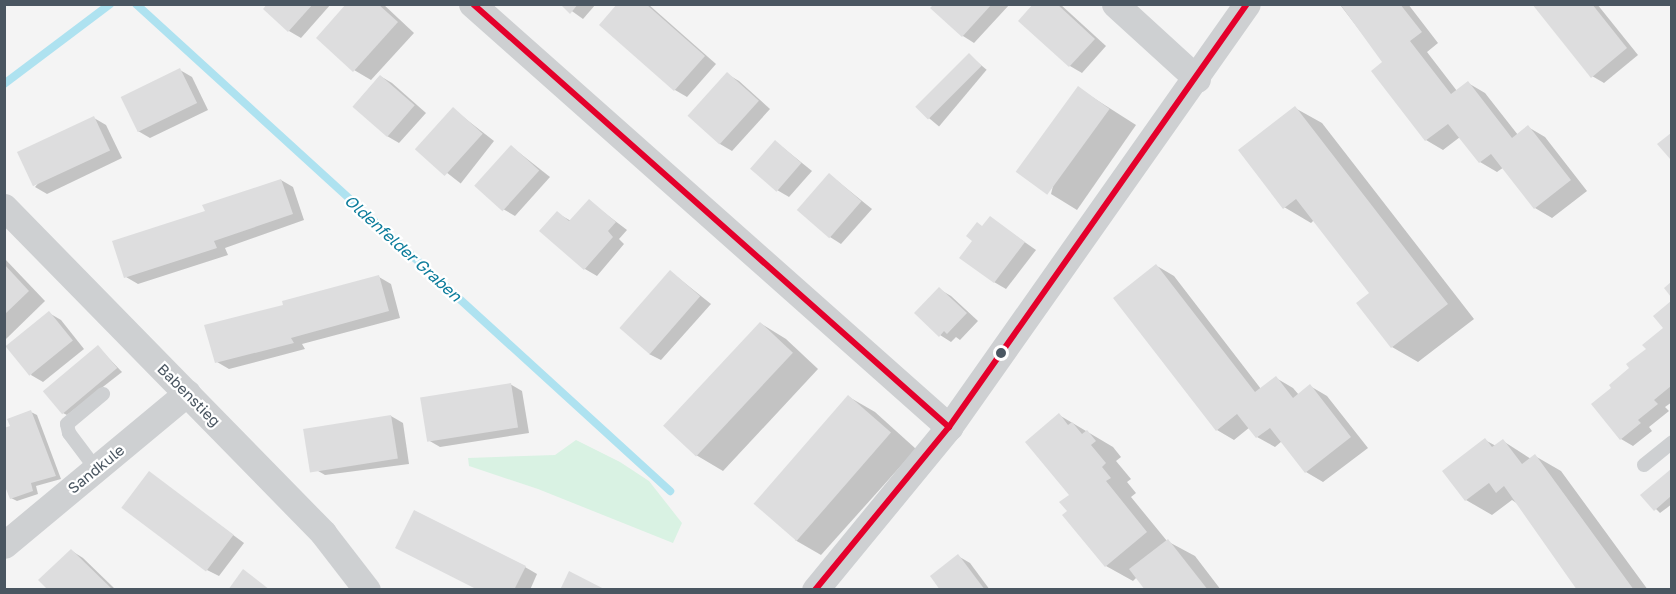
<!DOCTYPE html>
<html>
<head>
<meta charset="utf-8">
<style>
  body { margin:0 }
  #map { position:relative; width:1676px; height:594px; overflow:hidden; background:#f4f4f4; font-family:"Golos Text",sans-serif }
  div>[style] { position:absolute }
  .green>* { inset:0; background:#d9f2e3 }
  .shadow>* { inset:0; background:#0003; transform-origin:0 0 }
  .stream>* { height:8px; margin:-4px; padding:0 4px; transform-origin:4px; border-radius:4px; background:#aee2f0 }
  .building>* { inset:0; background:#ddddde; transform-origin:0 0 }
  .service>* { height:14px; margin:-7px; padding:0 7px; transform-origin:7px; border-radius:7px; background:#ced0d2 }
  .minor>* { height:27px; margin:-13.5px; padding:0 13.5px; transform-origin:13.5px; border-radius:13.5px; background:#ced0d2 }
  .bus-1>* { height:6px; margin:-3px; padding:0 3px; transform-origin:3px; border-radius:3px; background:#e4002b }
  .dots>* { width:16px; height:16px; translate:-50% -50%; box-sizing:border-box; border:3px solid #fff; border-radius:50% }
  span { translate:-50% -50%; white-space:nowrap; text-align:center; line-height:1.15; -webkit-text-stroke:4.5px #fff; paint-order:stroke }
  .street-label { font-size:15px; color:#4a5661 }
  .water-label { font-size:16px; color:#0c7c9b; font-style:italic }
  .frame { position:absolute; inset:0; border:6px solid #4a5661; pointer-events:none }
</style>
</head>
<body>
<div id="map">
  <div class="green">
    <i style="clip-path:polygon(576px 440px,620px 462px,649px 481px,682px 523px,673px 543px,538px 489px,469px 466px,468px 458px,555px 455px)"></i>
  </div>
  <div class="shadow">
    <i style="clip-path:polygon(269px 4px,331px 4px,301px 38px,289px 31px)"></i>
    <i style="clip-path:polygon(348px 4px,383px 4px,414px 33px,371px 80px,354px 70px)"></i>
    <i style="clip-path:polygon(562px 4px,596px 4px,583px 19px)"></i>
    <i style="clip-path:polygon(619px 4px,648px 4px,716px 64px,687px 97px,675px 90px,601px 25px)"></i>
    <i style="clip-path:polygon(936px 4px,1010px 4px,974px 43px,963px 36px)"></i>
    <i style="clip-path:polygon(1035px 4px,1060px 4px,1106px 46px,1082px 73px,1070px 66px,1020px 21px)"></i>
    <i style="clip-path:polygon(1342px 4px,1408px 4px,1438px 43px,1427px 52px,1457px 91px,1468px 83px,1485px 93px,1518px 135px,1528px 127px,1545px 137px,1587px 191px,1552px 218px,1535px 208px,1504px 167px,1497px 172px,1480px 162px,1460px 137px,1443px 150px,1426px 140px,1384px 62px,1341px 6px)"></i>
    <i style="clip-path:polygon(1533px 4px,1597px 4px,1638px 55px,1604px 83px,1592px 76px)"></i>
    <i style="left:969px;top:55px;width:23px;height:74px;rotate:40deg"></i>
    <i style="clip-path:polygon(180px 70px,192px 77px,208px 110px,150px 138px,138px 131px)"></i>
    <i style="clip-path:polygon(727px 74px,739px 81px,770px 109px,732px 151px,720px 144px,689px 116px)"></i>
    <i style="clip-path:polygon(380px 76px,392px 83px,426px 113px,399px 143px,387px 136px,354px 106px)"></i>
    <i style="clip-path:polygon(1078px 88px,1136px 125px,1077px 210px,1051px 194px)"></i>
    <i style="clip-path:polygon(1295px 108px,1322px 123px,1474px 319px,1418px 362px,1392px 347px,1371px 294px,1314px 220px,1311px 223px,1284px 207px)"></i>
    <i style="left:453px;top:109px;width:52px;height:54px;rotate:38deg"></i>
    <i style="clip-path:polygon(94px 118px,106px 125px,122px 158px,47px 194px,35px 187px)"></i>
    <i style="clip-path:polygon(776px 142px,812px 171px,789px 197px,777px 190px)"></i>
    <i style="clip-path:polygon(512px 147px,550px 177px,515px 216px,503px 209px)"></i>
    <i style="clip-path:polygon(830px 175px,872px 209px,841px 244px,830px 237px)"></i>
    <i style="clip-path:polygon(281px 180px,293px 187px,304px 220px,225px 248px,228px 255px,138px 284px,126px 277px,206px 212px)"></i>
    <i style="clip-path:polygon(589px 201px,627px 230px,619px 239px,624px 244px,597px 276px,585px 269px,557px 213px,571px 221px)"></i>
    <i style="clip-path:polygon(990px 218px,1036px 250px,1006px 289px,994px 282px,983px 227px)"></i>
    <i style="clip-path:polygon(4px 258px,45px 301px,6px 339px,4px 338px)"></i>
    <i style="clip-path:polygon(1157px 266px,1174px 276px,1261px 389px,1276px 378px,1293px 388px,1299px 395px,1310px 386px,1327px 396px,1368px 448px,1323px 482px,1306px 472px,1282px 441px,1275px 447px,1257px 437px,1250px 427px,1234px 440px,1217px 430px)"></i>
    <i style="clip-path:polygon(671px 272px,711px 304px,661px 360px,649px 354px)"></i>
    <i style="clip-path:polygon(379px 277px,391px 284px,400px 318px,302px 344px,305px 349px,229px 369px,217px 362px,285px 307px)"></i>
    <i style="clip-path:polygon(939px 289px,951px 296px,978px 321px,960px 340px,956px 337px,951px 342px,940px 335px)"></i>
    <i style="clip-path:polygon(1672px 303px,1672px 402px,1665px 407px,1669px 411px,1649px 427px,1652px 431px,1633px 446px,1621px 439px,1593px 405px,1613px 388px,1665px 328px,1655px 317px)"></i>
    <i style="clip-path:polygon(49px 313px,61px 320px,84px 349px,43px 382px,31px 375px)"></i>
    <i style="clip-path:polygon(760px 323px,786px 339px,818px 369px,723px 471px,696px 455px)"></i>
    <i style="clip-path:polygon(98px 347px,122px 372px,67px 415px,61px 412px)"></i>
    <i style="clip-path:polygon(510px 384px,522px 391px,529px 433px,440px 447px,428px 440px)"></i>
    <i style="clip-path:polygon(849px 397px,875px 412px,916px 449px,821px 555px,795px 540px)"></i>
    <i style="clip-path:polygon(31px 412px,37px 415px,61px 479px,36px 486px,38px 494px,17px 501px,11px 498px,12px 426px)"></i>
    <i style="clip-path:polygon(1059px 415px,1113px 447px,1121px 457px,1116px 461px,1131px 479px,1127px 482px,1136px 493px,1131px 497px,1167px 541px,1195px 556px,1221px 590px,1147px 590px,1137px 577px,1133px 581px,1106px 566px,1064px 515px,1069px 511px,1071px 495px)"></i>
    <i style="clip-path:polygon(391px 416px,403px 423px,409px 464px,325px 475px,313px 468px)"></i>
    <i style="clip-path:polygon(1485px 440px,1496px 446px,1503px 441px,1531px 459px,1535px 456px,1561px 471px,1648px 590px,1579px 590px,1518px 504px,1512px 500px,1492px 515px,1466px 500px)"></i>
    <i style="clip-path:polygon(1672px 471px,1672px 504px,1660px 513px,1642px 495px)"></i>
    <i style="clip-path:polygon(149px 473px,244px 543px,219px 576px,207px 570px)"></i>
    <i style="clip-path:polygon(72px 551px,83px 558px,116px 590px,50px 590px)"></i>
    <i style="clip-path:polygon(958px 556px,970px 563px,990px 590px,942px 590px)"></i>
    <i style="clip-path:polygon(525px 567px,537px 574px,530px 590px,479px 590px)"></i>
  </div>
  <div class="stream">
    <i style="left:136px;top:4px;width:723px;rotate:42.36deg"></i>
    <i style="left:4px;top:84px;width:133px;rotate:-37deg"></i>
  </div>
  <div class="building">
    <i style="clip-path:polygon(267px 4px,313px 4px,288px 32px,263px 9px)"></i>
    <i style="clip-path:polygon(346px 4px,378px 4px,398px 22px,353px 72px,316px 38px)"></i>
    <i style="clip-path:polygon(560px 4px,578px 4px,570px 14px)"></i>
    <i style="clip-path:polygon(617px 4px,646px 4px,705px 56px,674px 91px,599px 25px)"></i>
    <i style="clip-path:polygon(934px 4px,992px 4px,962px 37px,930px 8px)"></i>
    <i style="clip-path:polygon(1033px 4px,1057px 4px,1095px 39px,1069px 67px,1018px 21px)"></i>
    <i style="clip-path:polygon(1340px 4px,1400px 4px,1422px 32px,1410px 41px,1451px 94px,1468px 81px,1512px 138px,1528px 125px,1571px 180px,1534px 209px,1491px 154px,1479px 163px,1448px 124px,1425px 141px,1371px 71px,1382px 62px)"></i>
    <i style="clip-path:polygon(1532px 4px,1592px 4px,1627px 48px,1591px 78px)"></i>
    <i style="left:969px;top:53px;width:18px;height:76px;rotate:45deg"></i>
    <i style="left:180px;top:68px;width:39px;height:66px;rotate:64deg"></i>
    <i style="left:727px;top:72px;width:43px;height:59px;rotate:42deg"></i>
    <i style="left:380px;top:75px;width:46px;height:42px;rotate:41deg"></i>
    <i style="left:1078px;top:86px;width:39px;height:106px;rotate:36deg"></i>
    <i style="clip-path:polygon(1295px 106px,1448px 304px,1391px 348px,1356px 303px,1369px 293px,1296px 199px,1283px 209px,1238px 150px)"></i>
    <i style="left:453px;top:107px;width:40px;height:57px;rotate:42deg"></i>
    <i style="left:94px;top:116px;width:38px;height:85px;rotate:65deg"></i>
    <i style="clip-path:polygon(1671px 133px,1671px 160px,1657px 144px)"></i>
    <i style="left:775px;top:140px;width:35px;height:38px;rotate:41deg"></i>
    <i style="left:511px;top:145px;width:38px;height:55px;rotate:42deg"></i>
    <i style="left:829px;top:173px;width:43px;height:49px;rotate:41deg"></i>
    <i style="clip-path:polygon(281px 179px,293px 214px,214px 241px,217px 248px,124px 278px,112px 241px,205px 211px,202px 205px)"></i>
    <i style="clip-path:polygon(589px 199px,616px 222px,608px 231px,613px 237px,584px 270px,539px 231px,557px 211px,569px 221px)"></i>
    <i style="clip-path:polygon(990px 216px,1025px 242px,994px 283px,959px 258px,972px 241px,966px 236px,977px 222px,982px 226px)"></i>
    <i style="clip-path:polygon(4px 264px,29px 291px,4px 315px)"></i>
    <i style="clip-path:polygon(1156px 264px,1255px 392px,1276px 376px,1293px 398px,1310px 384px,1351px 437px,1305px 473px,1270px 428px,1256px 438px,1237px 414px,1216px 431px,1113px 298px)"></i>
    <i style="left:670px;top:270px;width:40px;height:77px;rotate:41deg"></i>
    <i style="clip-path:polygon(379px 275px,389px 311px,291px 338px,294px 343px,215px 363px,204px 325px,283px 305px,282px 301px)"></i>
    <i style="clip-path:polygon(1671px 282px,1671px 297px,1664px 288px)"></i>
    <i style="clip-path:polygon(939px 287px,967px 313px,947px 334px,944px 331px,939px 337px,914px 313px)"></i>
    <i style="clip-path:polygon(1671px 301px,1671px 386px,1654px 400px,1658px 404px,1638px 420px,1641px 423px,1620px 440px,1591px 404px,1611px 388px,1609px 385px,1629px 368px,1626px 364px,1646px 349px,1642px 345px,1663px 328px,1653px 316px)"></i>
    <i style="left:49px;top:311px;width:38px;height:56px;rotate:51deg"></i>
    <i style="left:760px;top:322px;width:45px;height:142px;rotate:43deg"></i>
    <i style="left:98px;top:345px;width:30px;height:72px;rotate:50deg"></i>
    <i style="left:511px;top:383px;width:45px;height:92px;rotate:81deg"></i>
    <i style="left:848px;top:395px;width:57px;height:144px;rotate:41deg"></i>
    <i style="clip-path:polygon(31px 410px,56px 476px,31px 483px,33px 491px,10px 499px,4px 484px,4px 428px,10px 426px,7px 419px)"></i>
    <i style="clip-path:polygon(1059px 413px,1068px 425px,1072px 422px,1082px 434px,1087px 430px,1096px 441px,1091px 445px,1106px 463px,1102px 467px,1111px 478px,1106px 481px,1147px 532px,1105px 567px,1062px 515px,1067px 511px,1059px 502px,1069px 495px,1025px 442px)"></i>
    <i style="left:391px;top:415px;width:44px;height:89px;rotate:81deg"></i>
    <i style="clip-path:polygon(1485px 438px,1492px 447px,1503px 439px,1522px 464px,1535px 454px,1634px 590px,1577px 590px,1504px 486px,1496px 493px,1489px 483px,1465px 501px,1442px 471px)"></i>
    <i style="clip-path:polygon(1671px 469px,1671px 496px,1654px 511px,1640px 495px)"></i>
    <i style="left:149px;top:471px;width:106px;height:46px;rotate:37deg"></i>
    <i style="clip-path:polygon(414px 510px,526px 566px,514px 590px,478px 590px,395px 548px)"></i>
    <i style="clip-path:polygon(1168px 539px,1208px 590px,1145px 590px,1129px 569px)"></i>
    <i style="clip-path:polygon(71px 549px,113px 590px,48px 590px,38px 580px)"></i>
    <i style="clip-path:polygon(958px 554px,985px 590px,940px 590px,930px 576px)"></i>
    <i style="clip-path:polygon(243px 569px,270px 590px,228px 590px)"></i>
    <i style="clip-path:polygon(569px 571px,606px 590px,560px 590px)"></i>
  </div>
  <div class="service">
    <i style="left:1644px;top:465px;width:36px;rotate:-39deg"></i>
    <i style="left:96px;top:469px;width:45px;rotate:-126.9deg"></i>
    <i style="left:69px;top:433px;width:9px;rotate:-103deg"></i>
    <i style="left:67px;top:424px;width:47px;rotate:-39.8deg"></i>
  </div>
  <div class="minor">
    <i style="left:472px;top:4px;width:638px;rotate:41.57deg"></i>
    <i style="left:1115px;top:4px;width:111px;rotate:42.4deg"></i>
    <i style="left:4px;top:207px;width:456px;rotate:45.6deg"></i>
    <i style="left:323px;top:533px;width:72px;rotate:52.3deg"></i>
    <i style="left:4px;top:545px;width:238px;rotate:-39.7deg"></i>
    <i style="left:815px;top:590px;width:211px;rotate:-50.6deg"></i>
    <i style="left:949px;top:427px;width:517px;rotate:-54.84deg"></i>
  </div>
  <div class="bus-1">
    <i style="left:473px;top:4px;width:637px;rotate:41.63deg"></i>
    <i style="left:815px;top:590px;width:211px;rotate:-50.6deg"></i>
    <i style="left:949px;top:427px;width:517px;rotate:-54.84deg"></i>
  </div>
  <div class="dots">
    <i style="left:1001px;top:353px;background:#4a5661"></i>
  </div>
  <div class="street-label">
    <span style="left:189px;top:395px;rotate:45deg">Babenstieg</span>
    <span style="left:96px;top:469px;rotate:-39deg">Sandkule</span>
  </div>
  <div class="water-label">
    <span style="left:403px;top:248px;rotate:42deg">Oldenfelder Graben</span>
  </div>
  <div class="frame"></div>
</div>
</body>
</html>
